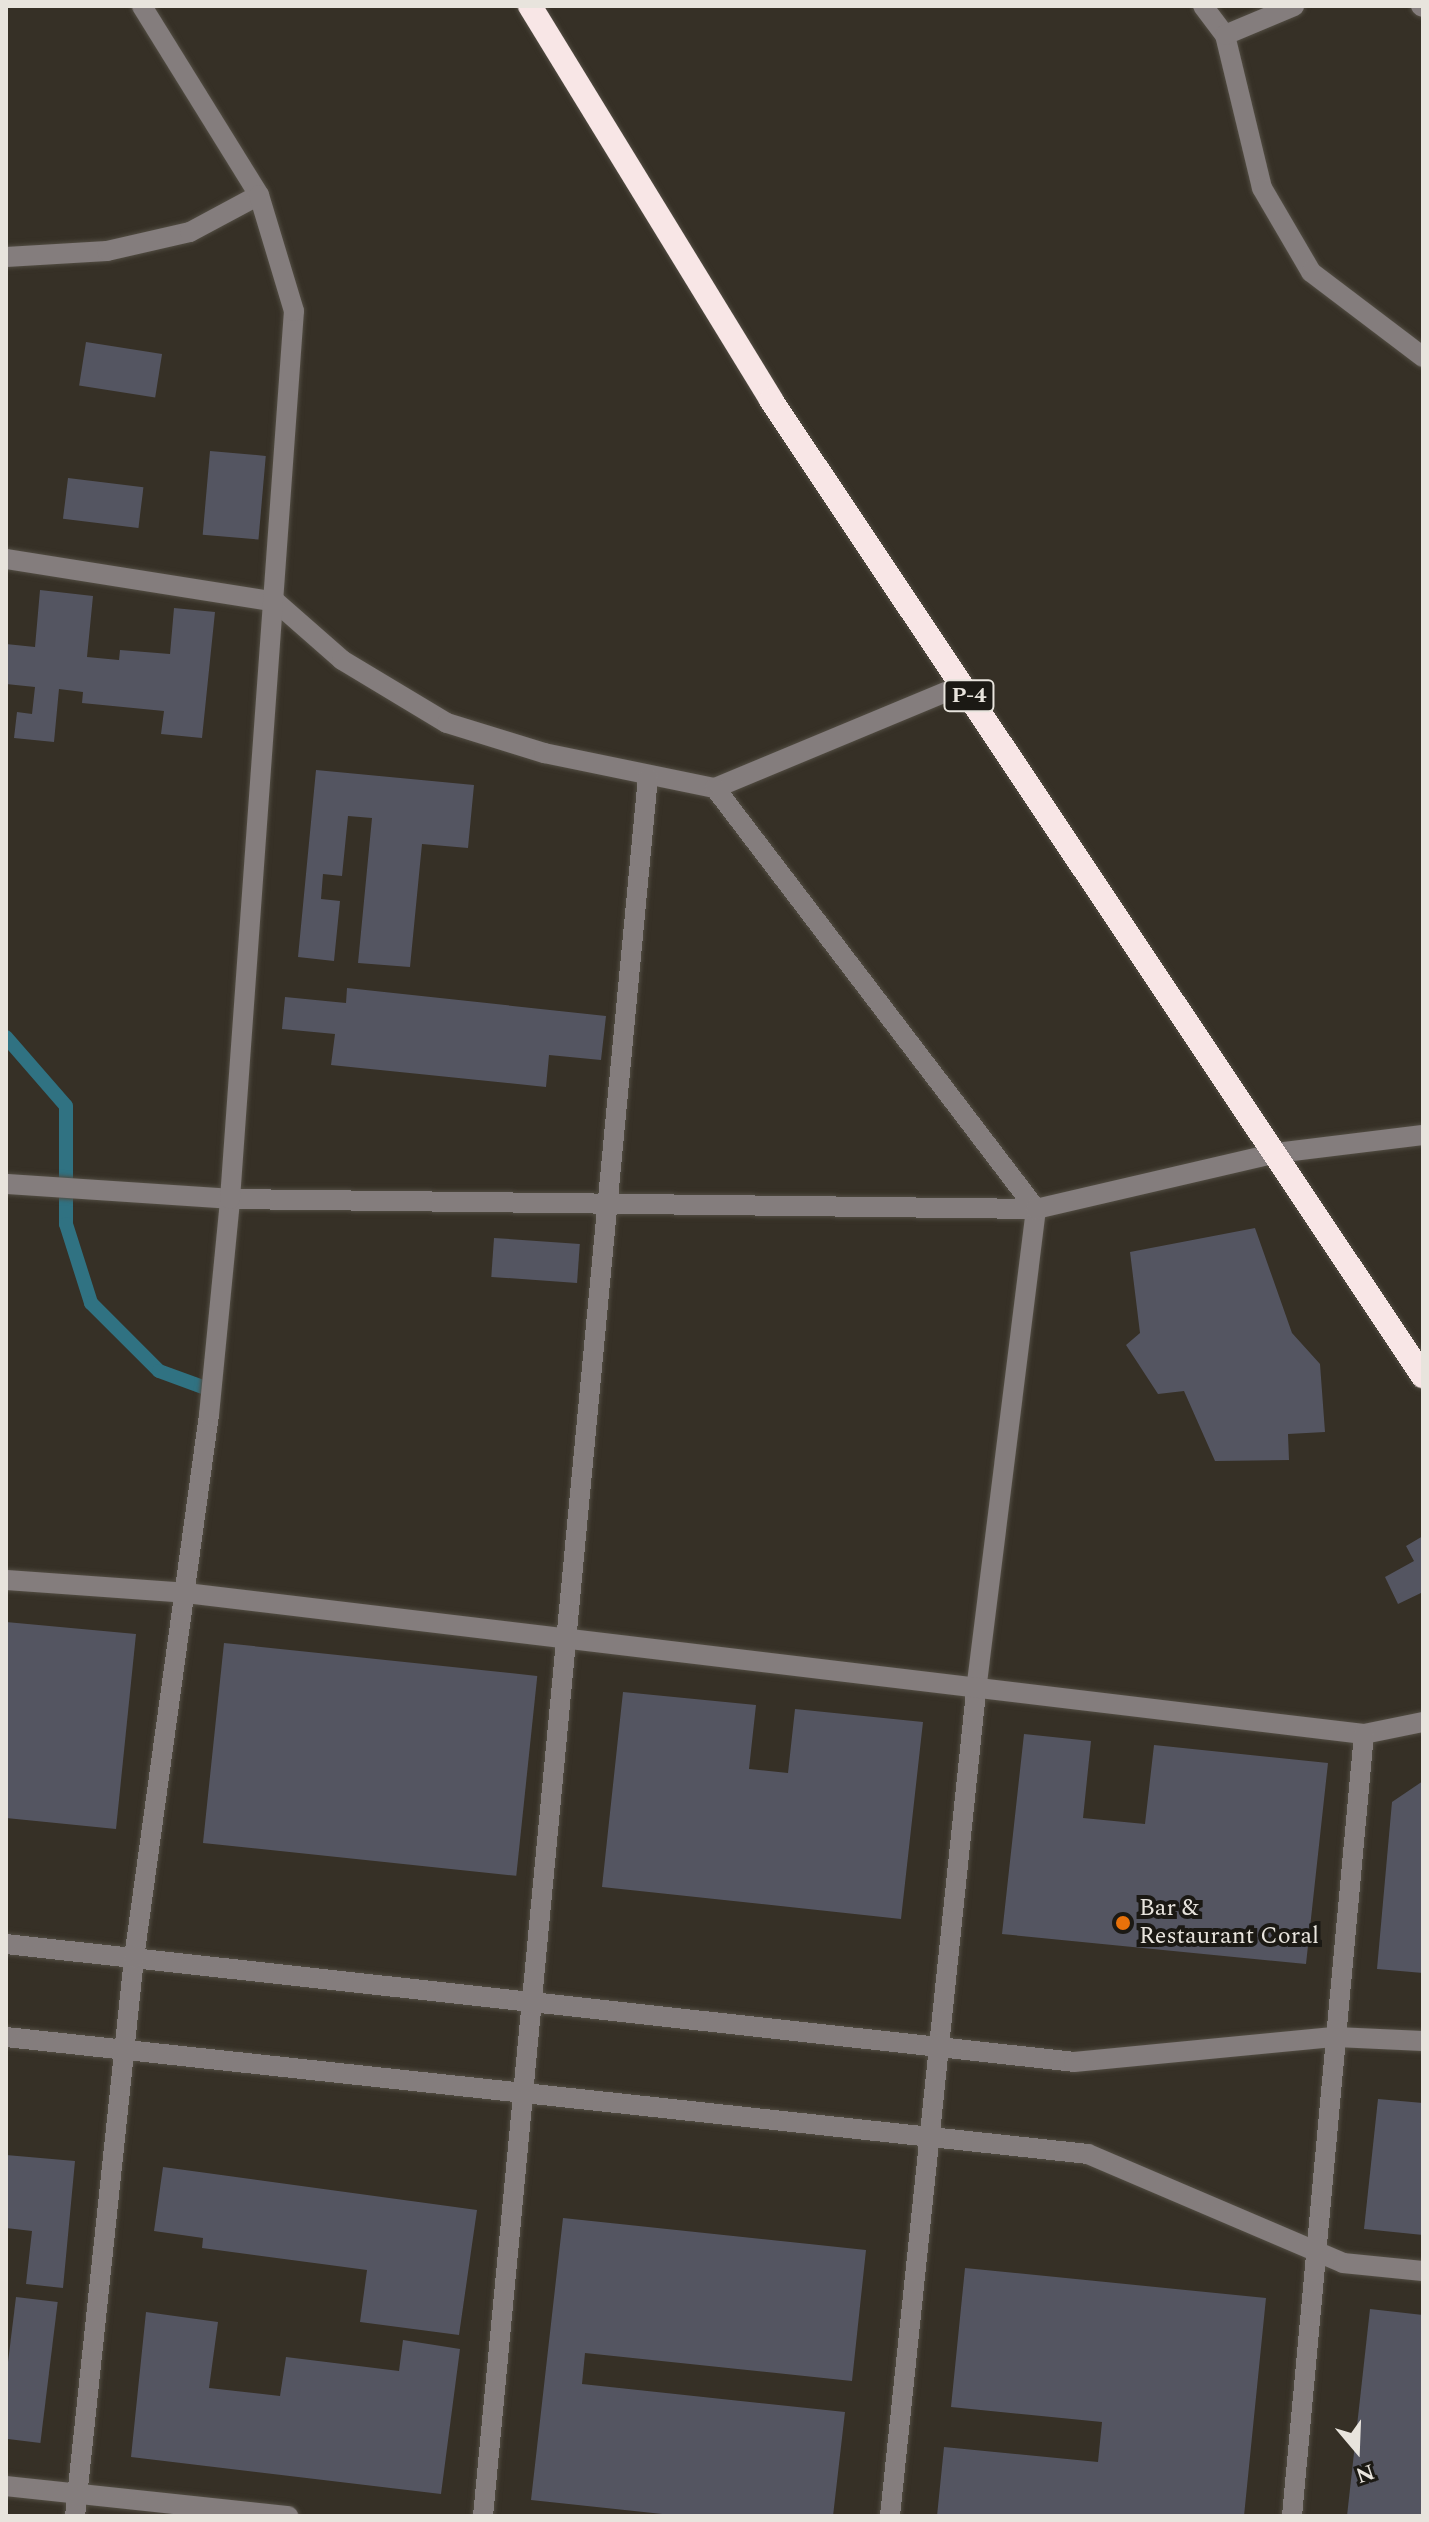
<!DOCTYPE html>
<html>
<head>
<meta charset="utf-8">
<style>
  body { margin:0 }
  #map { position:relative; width:1429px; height:2522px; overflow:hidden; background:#363026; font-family:Spectral,serif }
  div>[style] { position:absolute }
  .stream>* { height:14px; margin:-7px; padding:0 7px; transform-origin:7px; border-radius:7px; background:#307282 }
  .building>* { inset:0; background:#545561; transform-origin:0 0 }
  .roads { filter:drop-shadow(0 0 2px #524d43) drop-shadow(0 0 2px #524d43) }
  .minor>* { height:20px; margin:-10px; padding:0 10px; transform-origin:10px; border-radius:10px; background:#847d7d }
  .highway>* { height:24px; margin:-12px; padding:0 12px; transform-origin:12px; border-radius:12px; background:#f8e6e6 }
  .dots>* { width:22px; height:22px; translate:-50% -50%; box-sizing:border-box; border:4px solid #1b1914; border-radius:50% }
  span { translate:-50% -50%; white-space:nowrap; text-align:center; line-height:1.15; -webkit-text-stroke:8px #1b1914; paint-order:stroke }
  .shield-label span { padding:2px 6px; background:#1b1914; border:2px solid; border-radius:6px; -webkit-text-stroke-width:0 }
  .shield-label { font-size:22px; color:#e8e4dd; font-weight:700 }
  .poi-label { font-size:24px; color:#e8e4dd }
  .left { translate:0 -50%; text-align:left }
  .frame { position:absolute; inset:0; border:8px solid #e8e4dd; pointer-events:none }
  .north { position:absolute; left:1317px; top:2410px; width:80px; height:80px; -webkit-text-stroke:6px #1b1914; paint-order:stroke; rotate:161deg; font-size:22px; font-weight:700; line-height:32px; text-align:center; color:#e8e4dd }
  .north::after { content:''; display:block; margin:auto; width:28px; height:36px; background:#e8e4dd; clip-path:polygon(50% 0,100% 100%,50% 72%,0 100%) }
</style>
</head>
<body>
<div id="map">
  <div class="stream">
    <i style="left:6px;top:1037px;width:91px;rotate:49deg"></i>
    <i style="left:66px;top:1106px;width:118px;rotate:90deg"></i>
    <i style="left:66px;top:1224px;width:83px;rotate:72.4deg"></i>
    <i style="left:91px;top:1303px;width:96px;rotate:45deg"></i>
    <i style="left:159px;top:1371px;width:55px;rotate:20.1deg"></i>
  </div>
  <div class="building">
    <i style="left:86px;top:342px;width:77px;height:44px;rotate:9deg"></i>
    <i style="left:210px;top:451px;width:56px;height:84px;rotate:5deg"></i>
    <i style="left:68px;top:478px;width:76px;height:41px;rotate:7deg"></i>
    <i style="clip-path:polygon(40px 590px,93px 596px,87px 657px,119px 660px,120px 650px,170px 654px,174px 608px,215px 612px,202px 738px,161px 734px,164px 711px,82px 703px,83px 692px,59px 689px,54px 742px,14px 738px,17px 712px,32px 714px,35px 687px,6px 684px,6px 644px,35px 647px)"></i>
    <i style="clip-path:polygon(316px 770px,474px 785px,468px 848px,422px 844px,410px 967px,358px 963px,372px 818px,348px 816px,342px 876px,323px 874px,321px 899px,340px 901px,334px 961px,298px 957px)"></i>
    <i style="clip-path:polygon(347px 988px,606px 1016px,601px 1060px,549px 1055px,546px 1087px,331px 1065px,335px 1034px,282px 1029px,285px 997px,346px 1003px)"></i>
    <i style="clip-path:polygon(1255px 1228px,1292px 1333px,1320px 1364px,1325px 1432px,1288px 1434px,1289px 1460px,1215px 1461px,1184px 1391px,1158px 1394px,1126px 1345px,1140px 1333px,1130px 1252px)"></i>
    <i style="left:494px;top:1238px;width:86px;height:39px;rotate:4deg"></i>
    <i style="clip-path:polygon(1423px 1536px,1423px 1592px,1398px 1604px,1385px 1577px,1414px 1561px,1406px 1546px)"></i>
    <i style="clip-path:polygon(6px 1622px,136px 1634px,116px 1829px,6px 1818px)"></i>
    <i style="left:224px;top:1643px;width:315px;height:201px;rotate:6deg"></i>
    <i style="clip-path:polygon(623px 1692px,756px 1705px,749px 1769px,788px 1773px,795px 1709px,923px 1722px,901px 1919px,602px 1887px)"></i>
    <i style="clip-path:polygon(1024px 1734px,1091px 1741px,1083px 1818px,1145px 1824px,1154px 1745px,1328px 1763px,1306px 1964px,1002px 1934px)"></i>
    <i style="clip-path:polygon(1423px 1781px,1423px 1973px,1377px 1969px,1392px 1802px)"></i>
    <i style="clip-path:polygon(1378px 2099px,1423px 2103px,1423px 2235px,1364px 2229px)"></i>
    <i style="clip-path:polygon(6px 2155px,75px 2161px,63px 2288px,26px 2284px,32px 2231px,6px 2228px)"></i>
    <i style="clip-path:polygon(163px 2167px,477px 2210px,459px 2335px,360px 2322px,367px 2270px,202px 2248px,203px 2238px,154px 2231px)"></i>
    <i style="clip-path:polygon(563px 2218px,866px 2250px,852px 2381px,585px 2353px,582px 2384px,845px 2412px,833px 2516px,681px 2516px,531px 2500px)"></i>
    <i style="clip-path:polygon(965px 2268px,1266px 2298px,1244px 2516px,937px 2516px,944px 2447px,1098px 2462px,1102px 2422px,951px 2407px)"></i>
    <i style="left:16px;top:2297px;width:42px;height:142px;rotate:7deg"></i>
    <i style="clip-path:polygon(1370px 2309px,1423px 2315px,1423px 2516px,1347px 2516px)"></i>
    <i style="clip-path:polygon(146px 2312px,218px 2322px,209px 2388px,280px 2396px,286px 2357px,399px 2371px,403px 2340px,460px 2349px,441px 2494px,131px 2457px)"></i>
  </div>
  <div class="roads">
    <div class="minor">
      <i style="left:1203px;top:6px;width:36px;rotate:53deg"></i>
      <i style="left:1225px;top:35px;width:157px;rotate:76.4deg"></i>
      <i style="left:1262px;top:188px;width:97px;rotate:59.7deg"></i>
      <i style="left:1311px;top:272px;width:141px;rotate:37.2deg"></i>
      <i style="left:1421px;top:6px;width:2px;rotate:27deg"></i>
      <i style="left:1225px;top:35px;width:75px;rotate:-22.8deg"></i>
      <i style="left:6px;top:257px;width:101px;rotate:-3.4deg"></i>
      <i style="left:107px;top:251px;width:85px;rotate:-12.9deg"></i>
      <i style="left:190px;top:232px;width:78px;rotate:-28.2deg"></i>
      <i style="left:259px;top:195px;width:222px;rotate:-121.8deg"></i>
      <i style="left:6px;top:559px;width:273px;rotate:9deg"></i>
      <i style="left:276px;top:602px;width:88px;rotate:41.3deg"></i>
      <i style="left:342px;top:660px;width:122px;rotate:31deg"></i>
      <i style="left:447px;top:723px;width:102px;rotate:17.2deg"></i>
      <i style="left:544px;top:753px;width:175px;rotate:11.6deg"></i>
      <i style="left:715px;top:788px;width:268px;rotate:-22.6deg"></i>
      <i style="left:715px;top:788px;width:529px;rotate:52.68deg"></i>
      <i style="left:1036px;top:1209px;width:487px;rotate:97.1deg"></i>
      <i style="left:976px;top:1692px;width:828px;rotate:95.96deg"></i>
      <i style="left:6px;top:1184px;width:225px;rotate:3.8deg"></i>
      <i style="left:230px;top:1199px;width:806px;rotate:0.71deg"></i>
      <i style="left:1036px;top:1209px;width:246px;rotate:-13.1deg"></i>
      <i style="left:1276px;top:1153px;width:148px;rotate:-7deg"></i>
      <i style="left:6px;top:1580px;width:180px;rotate:4.1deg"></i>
      <i style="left:186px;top:1593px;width:1186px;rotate:6.83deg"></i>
      <i style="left:1364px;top:1734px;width:60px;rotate:-11.5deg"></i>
      <i style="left:6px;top:1944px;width:1074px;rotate:6.3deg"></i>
      <i style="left:1074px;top:2062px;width:263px;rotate:-5.5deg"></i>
      <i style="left:1336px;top:2037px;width:87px;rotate:2.6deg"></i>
      <i style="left:6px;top:2037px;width:1088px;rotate:6.17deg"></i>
      <i style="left:1088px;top:2154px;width:277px;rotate:23.1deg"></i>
      <i style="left:1343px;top:2263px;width:80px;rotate:5.7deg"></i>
      <i style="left:6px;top:2486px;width:284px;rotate:6.1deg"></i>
      <i style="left:75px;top:2516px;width:561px;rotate:-83.96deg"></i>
      <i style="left:134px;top:1958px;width:548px;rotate:-82.14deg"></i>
      <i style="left:209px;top:1415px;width:217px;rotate:-84.4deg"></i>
      <i style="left:230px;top:1199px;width:890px;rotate:-85.88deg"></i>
      <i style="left:294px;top:311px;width:121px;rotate:-106.8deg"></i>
      <i style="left:483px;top:2516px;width:1746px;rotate:-84.58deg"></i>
      <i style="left:1292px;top:2516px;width:785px;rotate:-84.74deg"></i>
    </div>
    <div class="highway">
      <i style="left:530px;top:6px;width:462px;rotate:58.5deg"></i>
      <i style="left:771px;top:400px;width:1174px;rotate:56.26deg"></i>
    </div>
  </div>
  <div class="dots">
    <i style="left:1123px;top:1923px;background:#e8710a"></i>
  </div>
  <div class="shield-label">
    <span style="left:969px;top:696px">P-4</span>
  </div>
  <div class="poi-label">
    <span class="left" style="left:1139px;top:1923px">Bar &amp;<br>Restaurant Coral</span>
  </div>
  <div class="frame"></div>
  <div class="north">N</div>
</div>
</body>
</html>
